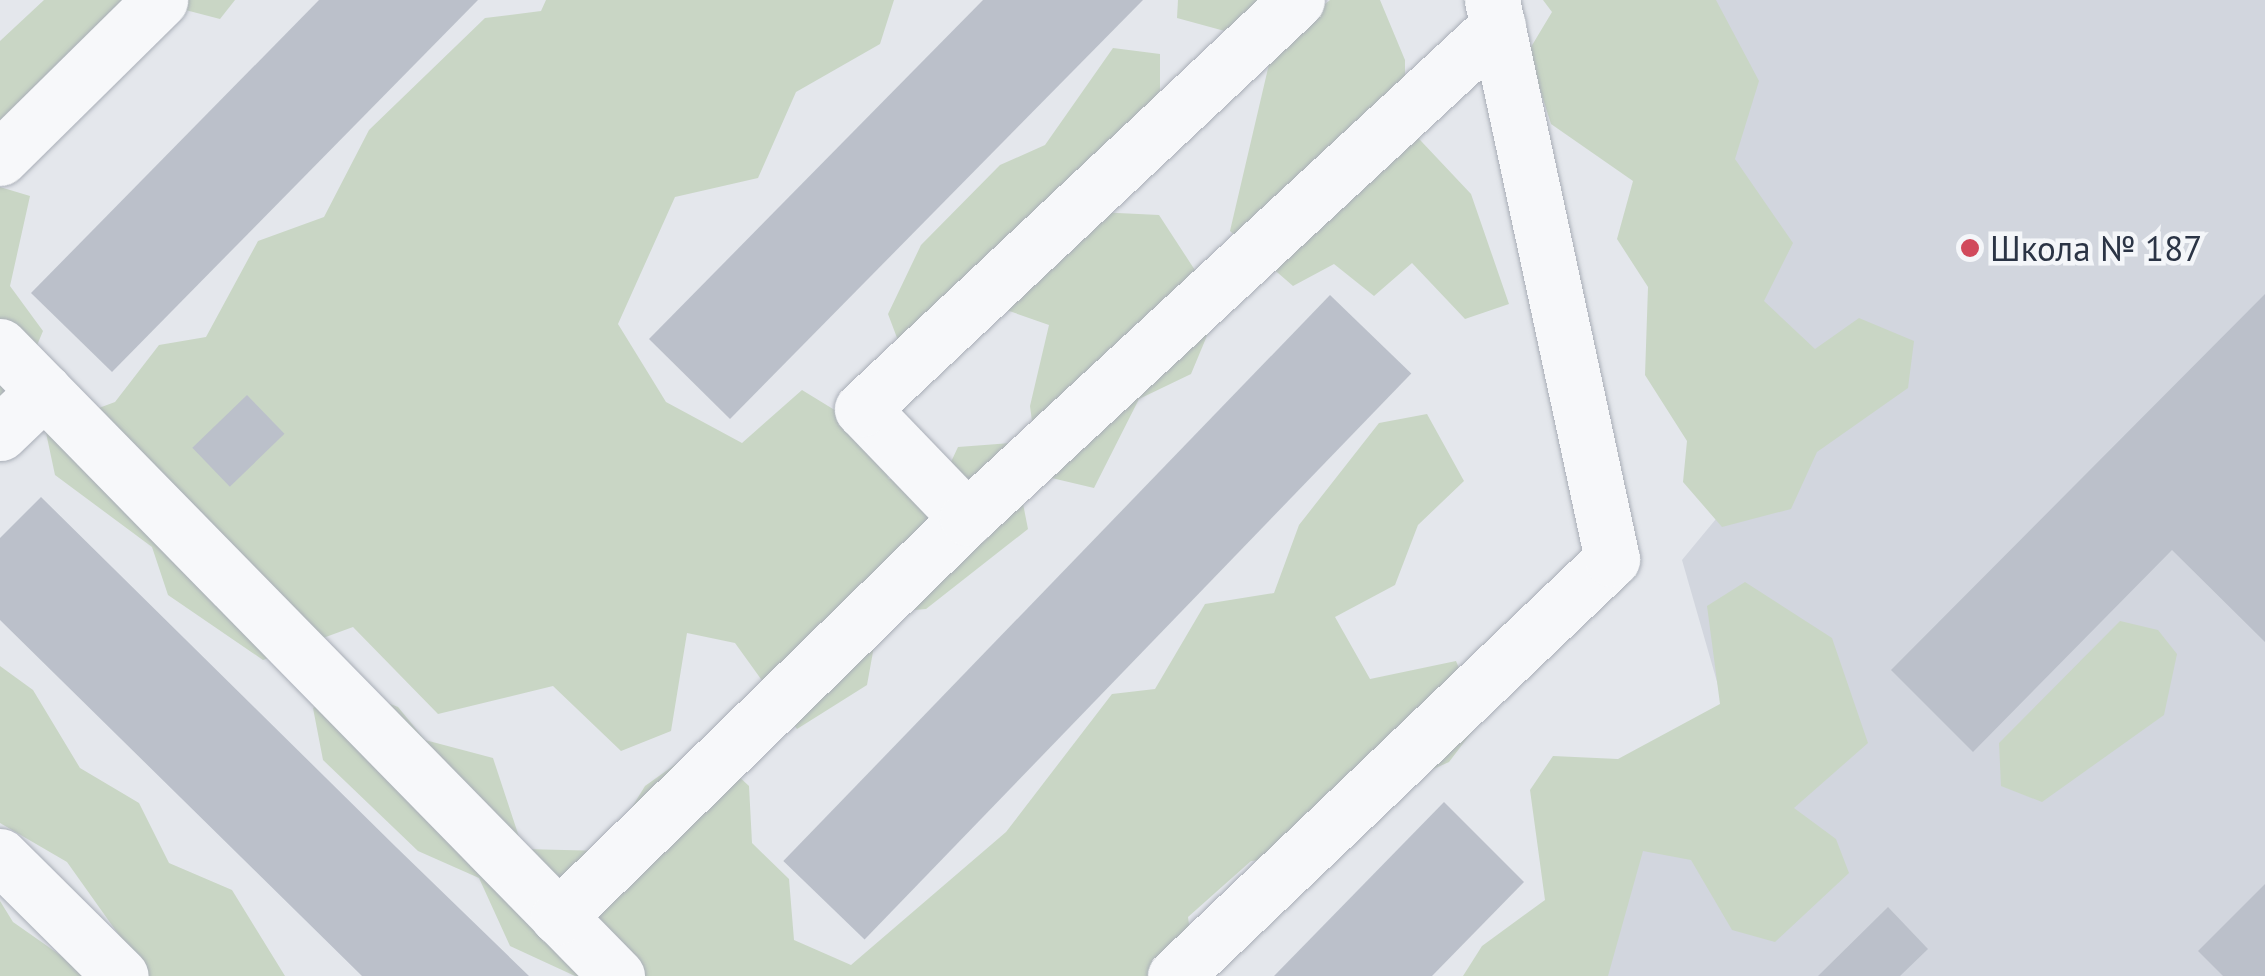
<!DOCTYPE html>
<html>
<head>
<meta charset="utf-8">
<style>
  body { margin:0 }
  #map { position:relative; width:2265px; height:976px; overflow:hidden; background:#e4e7ec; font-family:"PT Sans",sans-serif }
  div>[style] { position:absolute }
  .built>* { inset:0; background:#d2d6de }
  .green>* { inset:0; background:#c9d6c5 }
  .building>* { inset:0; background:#bbc0ca; transform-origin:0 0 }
  .roads { filter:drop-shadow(0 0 2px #a9aeb7) drop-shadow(0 0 2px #a9aeb7) }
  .minor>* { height:55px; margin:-27.5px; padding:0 27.5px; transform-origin:27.5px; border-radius:27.5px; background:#f7f8fa }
  .dots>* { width:28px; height:28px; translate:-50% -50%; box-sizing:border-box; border:5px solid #f4f6f9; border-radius:50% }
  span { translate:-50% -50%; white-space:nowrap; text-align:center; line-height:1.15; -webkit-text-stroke:9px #f4f6f9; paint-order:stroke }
  .poi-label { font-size:35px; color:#2b3445 }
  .left { translate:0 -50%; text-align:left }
</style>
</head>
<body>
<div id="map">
  <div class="built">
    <i style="clip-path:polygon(1615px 0,2265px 0,2265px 976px,1545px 976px,1730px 727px,1682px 560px,1735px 496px)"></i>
  </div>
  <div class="green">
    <i style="clip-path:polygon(44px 0,137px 0,0 125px,0 41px)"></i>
    <i style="clip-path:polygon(147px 0,235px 0,220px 19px)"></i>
    <i style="clip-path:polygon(546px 0,894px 0,880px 44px,796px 92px,758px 178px,675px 197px,618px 324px,666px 402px,742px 443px,802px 390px,864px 428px,889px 479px,942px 481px,958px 447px,1011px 443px,1028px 529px,926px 609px,880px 613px,867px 685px,797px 729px,735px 643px,687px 633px,671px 731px,621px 751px,553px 686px,438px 714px,353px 627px,263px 660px,168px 595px,152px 547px,55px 475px,45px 428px,115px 402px,159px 345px,206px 337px,258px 241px,324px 217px,369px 130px,485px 18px,541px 11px)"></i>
    <i style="clip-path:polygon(1178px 0,1266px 0,1232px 33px,1177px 18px)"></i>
    <i style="clip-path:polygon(1330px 0,1380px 0,1405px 60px,1405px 124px,1471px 194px,1509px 304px,1465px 319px,1412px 263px,1374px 296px,1334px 264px,1293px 286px,1230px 231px,1273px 47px)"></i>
    <i style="clip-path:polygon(1543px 0,1716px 0,1759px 81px,1735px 159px,1793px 243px,1764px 301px,1815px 349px,1859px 318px,1914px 341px,1908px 388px,1817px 452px,1791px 509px,1722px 527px,1683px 482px,1687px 441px,1645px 375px,1648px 287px,1617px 239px,1633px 181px,1551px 124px,1528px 52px,1552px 12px)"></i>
    <i style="clip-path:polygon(1113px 48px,1160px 54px,1160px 102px,1097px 212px,1159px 215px,1219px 307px,1191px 374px,1139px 399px,1094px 488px,1039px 475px,1030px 406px,1049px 325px,992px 305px,902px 351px,888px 314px,921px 245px,1000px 165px,1045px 145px)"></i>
    <i style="clip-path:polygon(0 187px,30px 196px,10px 286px,43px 331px,12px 405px,0 414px)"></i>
    <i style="clip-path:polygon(1427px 414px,1464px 481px,1418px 525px,1395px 585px,1335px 617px,1370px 679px,1456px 661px,1481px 720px,1449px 762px,1378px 794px,1327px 853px,1251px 861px,1188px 917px,1196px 976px,575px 976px,510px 946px,479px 878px,418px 851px,323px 760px,313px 708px,347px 687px,398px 707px,425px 740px,493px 758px,523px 849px,605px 851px,645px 786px,704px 744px,749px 786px,752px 843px,789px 879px,794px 940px,851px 965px,1006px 832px,1112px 694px,1155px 689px,1205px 604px,1274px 593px,1299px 525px,1379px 423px)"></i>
    <i style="clip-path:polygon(1745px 582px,1832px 638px,1868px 743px,1794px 808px,1836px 839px,1849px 873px,1775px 942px,1732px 930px,1691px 860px,1643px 851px,1608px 976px,1463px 976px,1482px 946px,1545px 900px,1530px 790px,1553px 756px,1618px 759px,1720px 704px,1707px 606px)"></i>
    <i style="clip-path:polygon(2120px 621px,2158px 630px,2177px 654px,2164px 715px,2042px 802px,2001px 786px,1999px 743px)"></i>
    <i style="clip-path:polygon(0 666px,33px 690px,80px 768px,139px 803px,169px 863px,232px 890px,285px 976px,148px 976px,67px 862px,0 823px)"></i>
    <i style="clip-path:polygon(0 901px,13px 922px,90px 976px,0 976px)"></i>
  </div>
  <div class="building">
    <i style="clip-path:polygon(319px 0,478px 0,112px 372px,31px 293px)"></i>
    <i style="clip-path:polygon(983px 0,1143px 0,730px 419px,649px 339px)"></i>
    <i style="clip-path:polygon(2265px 294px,2265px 642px,2172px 550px,1973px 752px,1891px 670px)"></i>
    <i style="left:1330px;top:295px;width:113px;height:787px;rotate:44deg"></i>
    <i style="left:247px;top:395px;width:54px;height:76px;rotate:46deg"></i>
    <i style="clip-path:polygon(41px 497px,396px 847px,529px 976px,362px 976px,0 620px,0 538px)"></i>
    <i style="clip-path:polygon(1444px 802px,1524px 882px,1432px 976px,1274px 976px)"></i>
    <i style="clip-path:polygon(2265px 884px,2265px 976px,2223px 976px,2198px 951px)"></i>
    <i style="clip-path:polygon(1888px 907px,1928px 949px,1900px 976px,1818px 976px)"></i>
  </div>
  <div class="roads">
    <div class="minor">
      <i style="left:0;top:158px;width:225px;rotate:-44.6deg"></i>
      <i style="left:0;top:346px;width:63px;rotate:45.6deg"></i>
      <i style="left:0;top:433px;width:61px;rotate:-43.7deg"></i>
      <i style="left:44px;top:391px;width:819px;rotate:45.59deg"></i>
      <i style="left:967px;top:518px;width:151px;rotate:-133.9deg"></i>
      <i style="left:862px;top:409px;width:597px;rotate:-43.24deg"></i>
      <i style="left:0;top:856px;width:170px;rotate:44.8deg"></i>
      <i style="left:558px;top:917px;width:571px;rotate:-44.29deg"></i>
      <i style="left:967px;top:518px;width:724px;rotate:-42.82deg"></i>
      <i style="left:1175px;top:976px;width:604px;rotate:-43.66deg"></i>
      <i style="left:1612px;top:559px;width:572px;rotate:-102.12deg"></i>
    </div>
  </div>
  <div class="dots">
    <i style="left:1970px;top:248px;background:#d1495b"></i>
  </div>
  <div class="poi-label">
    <span class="left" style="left:1990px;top:248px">Школа № 187</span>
  </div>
</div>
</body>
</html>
